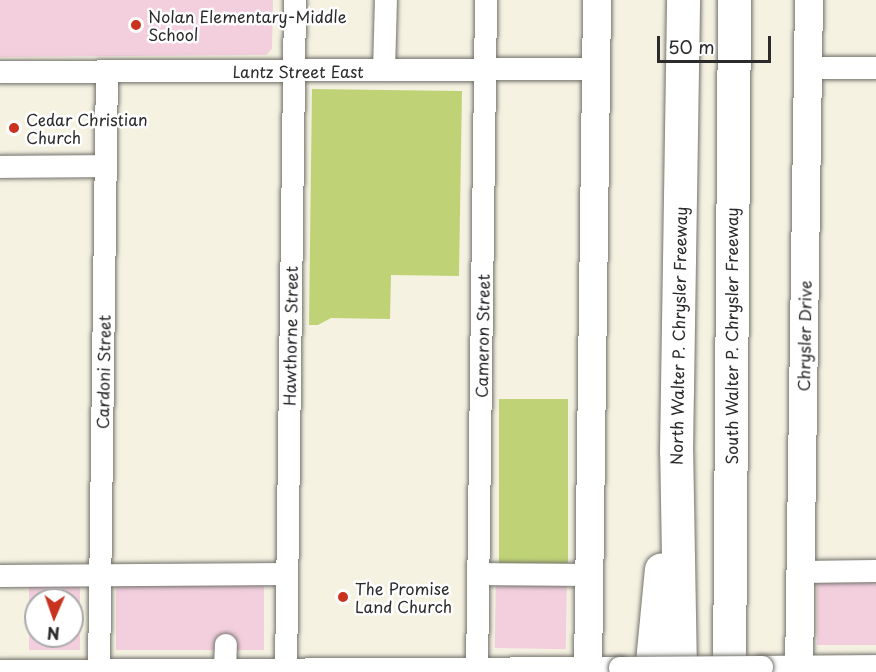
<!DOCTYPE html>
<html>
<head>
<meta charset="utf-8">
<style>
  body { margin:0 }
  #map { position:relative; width:876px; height:672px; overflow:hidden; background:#f5f2e2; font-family:"Playpen Sans",sans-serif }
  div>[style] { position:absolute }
  .built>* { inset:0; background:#f3cfde; transform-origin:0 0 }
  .green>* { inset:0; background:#bfd376; transform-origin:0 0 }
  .roads { filter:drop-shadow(0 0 2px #72716b) drop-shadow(0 0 2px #72716b) }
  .minor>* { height:22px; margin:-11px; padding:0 11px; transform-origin:11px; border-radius:11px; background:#fff }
  .major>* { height:28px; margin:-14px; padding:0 14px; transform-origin:14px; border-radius:14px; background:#fff }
  .highway>* { height:33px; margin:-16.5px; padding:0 16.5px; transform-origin:16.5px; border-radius:16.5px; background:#fff }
  .bridges { filter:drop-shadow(0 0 2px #72716b) drop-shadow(0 0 2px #72716b) }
  .minor-bridge>* { height:22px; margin:-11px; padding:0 11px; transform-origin:11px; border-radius:11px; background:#fff }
  .dots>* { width:16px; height:16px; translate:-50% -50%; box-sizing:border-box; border:3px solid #fff; border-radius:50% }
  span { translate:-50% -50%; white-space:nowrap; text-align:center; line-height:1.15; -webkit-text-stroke:5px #fff; paint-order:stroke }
  .poi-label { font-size:16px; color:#2b2b2b }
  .left { translate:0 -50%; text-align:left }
  .street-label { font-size:16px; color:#2b2b2b }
  .north { position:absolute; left:24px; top:588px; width:60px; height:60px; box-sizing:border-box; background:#fff; border:2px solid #aaa; border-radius:50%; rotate:182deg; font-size:16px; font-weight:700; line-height:24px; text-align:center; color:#2b2b2b }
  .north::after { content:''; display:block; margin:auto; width:21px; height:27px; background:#c8321e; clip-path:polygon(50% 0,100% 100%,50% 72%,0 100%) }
  .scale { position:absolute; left:657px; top:36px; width:114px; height:27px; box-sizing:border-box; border:3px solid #2b2b2b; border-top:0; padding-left:8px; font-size:18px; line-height:21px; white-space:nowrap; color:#2b2b2b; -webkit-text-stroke:4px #fff; paint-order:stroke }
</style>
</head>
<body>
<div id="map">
  <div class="built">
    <i style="clip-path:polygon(0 0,273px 0,272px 49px,266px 55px,0 57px)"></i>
    <i style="left:496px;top:577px;width:71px;height:71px;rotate:1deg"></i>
    <i style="left:817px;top:577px;width:59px;height:68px"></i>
    <i style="left:116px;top:579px;width:148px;height:71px"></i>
    <i style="clip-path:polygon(evenodd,29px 582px,80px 582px,80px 650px,29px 650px,29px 582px,36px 600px,72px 600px,72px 636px,36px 636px,36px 600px)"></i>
  </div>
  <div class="green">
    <i style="clip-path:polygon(312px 89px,462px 91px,459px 276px,391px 275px,390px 319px,331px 318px,318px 325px,309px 325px)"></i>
    <i style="left:499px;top:399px;width:69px;height:164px"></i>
  </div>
  <div class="roads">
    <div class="minor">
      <i style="left:808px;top:68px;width:68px"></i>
      <i style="left:384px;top:70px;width:70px;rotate:-88.4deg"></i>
      <i style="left:0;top:72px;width:596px;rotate:-0.29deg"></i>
      <i style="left:0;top:167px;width:105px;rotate:-0.5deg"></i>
      <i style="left:801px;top:572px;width:75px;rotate:-0.8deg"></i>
      <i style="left:478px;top:574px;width:111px;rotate:0.5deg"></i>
      <i style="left:0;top:576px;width:287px;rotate:-0.4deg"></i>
      <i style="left:762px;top:667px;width:114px;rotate:-0.5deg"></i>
      <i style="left:225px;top:670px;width:25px;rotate:-88deg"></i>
      <i style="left:0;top:671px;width:620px;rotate:-0.28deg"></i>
      <i style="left:99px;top:672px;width:600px;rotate:-89.24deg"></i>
      <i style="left:286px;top:672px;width:672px;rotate:-89.23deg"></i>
      <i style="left:477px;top:672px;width:672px;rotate:-89.23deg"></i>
    </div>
    <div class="major">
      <i style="left:588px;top:672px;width:672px;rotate:-89.23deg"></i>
      <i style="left:799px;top:672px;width:672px;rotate:-89.15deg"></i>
    </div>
    <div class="highway">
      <i style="left:651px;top:672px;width:103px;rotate:-84.5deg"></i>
      <i style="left:680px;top:672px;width:221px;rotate:-91deg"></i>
      <i style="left:676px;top:451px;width:451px;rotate:-89.1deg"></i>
      <i style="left:729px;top:672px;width:672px;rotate:-89.57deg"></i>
    </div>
  </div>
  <div class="bridges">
    <div class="minor-bridge">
      <i style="left:620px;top:668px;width:142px;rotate:-0.4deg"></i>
    </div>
  </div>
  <div class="dots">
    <i style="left:136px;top:25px;background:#c8321e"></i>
    <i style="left:14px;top:128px;background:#c8321e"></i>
    <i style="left:343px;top:597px;background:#c8321e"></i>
  </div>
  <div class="poi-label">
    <span class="left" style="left:148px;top:25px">Nolan Elementary-Middle<br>School</span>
    <span class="left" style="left:26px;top:128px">Cedar Christian<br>Church</span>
    <span class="left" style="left:355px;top:597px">The Promise<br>Land Church</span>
  </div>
  <div class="street-label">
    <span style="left:298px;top:71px">Lantz Street East</span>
    <span style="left:290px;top:336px;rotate:-89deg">Hawthorne Street</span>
    <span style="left:482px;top:336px;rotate:-89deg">Cameron Street</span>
    <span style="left:678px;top:336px;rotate:-89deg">North Walter P. Chrysler Freeway</span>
    <span style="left:731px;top:336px;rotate:-90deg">South Walter P. Chrysler Freeway</span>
    <span style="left:804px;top:336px;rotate:-89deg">Chrysler Drive</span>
    <span style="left:103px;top:372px;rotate:-89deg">Cardoni Street</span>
  </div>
  <div class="north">N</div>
  <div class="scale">50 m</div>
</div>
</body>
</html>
